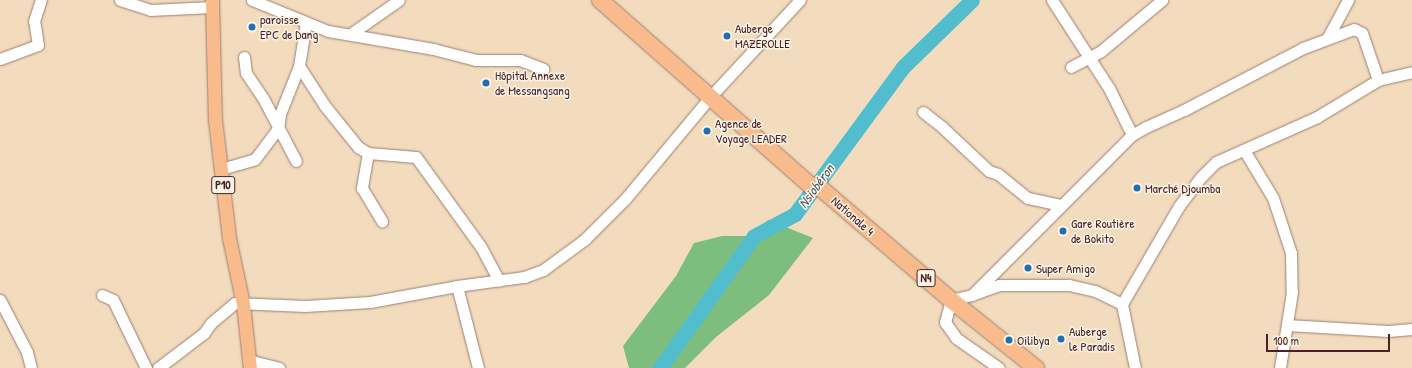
<!DOCTYPE html>
<html>
<head>
<meta charset="utf-8">
<style>
  body { margin:0 }
  #map { position:relative; width:1412px; height:368px; overflow:hidden; background:#f2dcbd; font-family:"Patrick Hand",sans-serif }
  div>[style] { position:absolute }
  .forest>* { inset:0; background:#7dbd7e }
  .river>* { height:15px; margin:-7.5px; padding:0 7.5px; transform-origin:7.5px; border-radius:7.5px; background:#52bdcd }
  .roads { filter:drop-shadow(0 0 1px #9e7e74) drop-shadow(0 0 1px #9e7e74) }
  .minor>* { height:11px; margin:-5.5px; padding:0 5.5px; transform-origin:5.5px; border-radius:5.5px; background:#fff }
  .major>* { height:13px; margin:-6.5px; padding:0 6.5px; transform-origin:6.5px; border-radius:6.5px; background:#fabb8c }
  .highway>* { height:16px; margin:-8px; padding:0 8px; transform-origin:8px; border-radius:8px; background:#fabb8c }
  .dots>* { width:11px; height:11px; translate:-50% -50%; box-sizing:border-box; border:2px solid #fcf5e5; border-radius:50% }
  span { translate:-50% -50%; white-space:nowrap; text-align:center; line-height:1.15; -webkit-text-stroke:3px #fcf5e5; paint-order:stroke }
  .shield-label span { padding:1px 3px; background:#fcf5e5; border:1px solid; border-radius:3px; -webkit-text-stroke-width:0 }
  .shield-label { font-size:12px; color:#4a1f2b; font-weight:700 }
  .poi-label { font-size:13px; color:#4a1f2b }
  .left { translate:0 -50%; text-align:left }
  .street-label { font-size:13px; color:#4a1f2b }
  .water-label { font-size:14px; color:#4d5664; font-style:italic }
  .scale { position:absolute; left:1266px; top:334px; width:124px; height:18px; box-sizing:border-box; border:2px solid #4a1f2b; border-top:0; padding-left:5px; font-size:12px; line-height:14px; white-space:nowrap; color:#4a1f2b; -webkit-text-stroke:3px #fcf5e5; paint-order:stroke }
</style>
</head>
<body>
<div id="map">
  <div class="forest">
    <i style="clip-path:polygon(768px 220px,813px 238px,769px 295px,716px 337px,685px 368px,629px 368px,623px 346px,676px 276px,694px 243px,722px 236px,754px 236px)"></i>
  </div>
  <div class="river">
    <i style="left:660px;top:368px;width:162px;rotate:-54.5deg"></i>
    <i style="left:754px;top:236px;width:47px;rotate:-28.2deg"></i>
    <i style="left:795px;top:214px;width:182px;rotate:-53.7deg"></i>
    <i style="left:903px;top:67px;width:96px;rotate:-44.2deg"></i>
  </div>
  <div class="roads">
    <div class="minor">
      <i style="left:120px;top:0;width:32px;rotate:18deg"></i>
      <i style="left:150px;top:10px;width:62px;rotate:-2.8deg"></i>
      <i style="left:252px;top:0;width:82px;rotate:22.2deg"></i>
      <i style="left:328px;top:31px;width:107px;rotate:9.7deg"></i>
      <i style="left:433px;top:49px;width:44px;rotate:14.3deg"></i>
      <i style="left:476px;top:60px;width:44px"></i>
      <i style="left:520px;top:60px;width:25px;rotate:21deg"></i>
      <i style="left:1052px;top:0;width:105px;rotate:57.1deg"></i>
      <i style="left:1109px;top:88px;width:52px;rotate:63.9deg"></i>
      <i style="left:352px;top:33px;width:57px;rotate:-35.1deg"></i>
      <i style="left:1328px;top:37px;width:42px;rotate:-61.6deg"></i>
      <i style="left:244px;top:57px;width:16px;rotate:83deg"></i>
      <i style="left:246px;top:73px;width:30px;rotate:56deg"></i>
      <i style="left:263px;top:98px;width:71px;rotate:62.4deg"></i>
      <i style="left:0;top:59px;width:40px;rotate:-20.2deg"></i>
      <i style="left:38px;top:45px;width:24px;rotate:-99deg"></i>
      <i style="left:34px;top:21px;width:22px;rotate:-72deg"></i>
      <i style="left:299px;top:66px;width:48px;rotate:57deg"></i>
      <i style="left:325px;top:106px;width:53px;rotate:51.2deg"></i>
      <i style="left:358px;top:147px;width:12px;rotate:31deg"></i>
      <i style="left:368px;top:153px;width:48px;rotate:4.8deg"></i>
      <i style="left:416px;top:157px;width:111px;rotate:54.2deg"></i>
      <i style="left:481px;top:247px;width:38px;rotate:62deg"></i>
      <i style="left:1071px;top:67px;width:34px;rotate:-28deg"></i>
      <i style="left:1101px;top:51px;width:80px;rotate:-39.9deg"></i>
      <i style="left:923px;top:112px;width:24px;rotate:38deg"></i>
      <i style="left:942px;top:127px;width:64px;rotate:43.1deg"></i>
      <i style="left:989px;top:171px;width:9px;rotate:18deg"></i>
      <i style="left:998px;top:174px;width:38px;rotate:39deg"></i>
      <i style="left:1028px;top:198px;width:34px;rotate:12deg"></i>
      <i style="left:1244px;top:150px;width:56px;rotate:58.9deg"></i>
      <i style="left:1273px;top:198px;width:58px;rotate:71.9deg"></i>
      <i style="left:1291px;top:253px;width:39px;rotate:89deg"></i>
      <i style="left:1292px;top:292px;width:77px;rotate:99deg"></i>
      <i style="left:368px;top:153px;width:36px;rotate:100deg"></i>
      <i style="left:362px;top:188px;width:39px;rotate:59deg"></i>
      <i style="left:221px;top:169px;width:35px;rotate:-16deg"></i>
      <i style="left:255px;top:159px;width:38px;rotate:-53deg"></i>
      <i style="left:278px;top:129px;width:15px;rotate:-82deg"></i>
      <i style="left:280px;top:114px;width:52px;rotate:-68.4deg"></i>
      <i style="left:299px;top:66px;width:44px;rotate:-80.8deg"></i>
      <i style="left:457px;top:286px;width:85px;rotate:75.6deg"></i>
      <i style="left:102px;top:295px;width:12px;rotate:24deg"></i>
      <i style="left:113px;top:300px;width:76px;rotate:64.1deg"></i>
      <i style="left:972px;top:295px;width:22px;rotate:167deg"></i>
      <i style="left:951px;top:300px;width:23px;rotate:105deg"></i>
      <i style="left:945px;top:322px;width:19px;rotate:55deg"></i>
      <i style="left:956px;top:338px;width:52px;rotate:34.9deg"></i>
      <i style="left:0;top:300px;width:59px;rotate:62.6deg"></i>
      <i style="left:27px;top:352px;width:16px;rotate:76deg"></i>
      <i style="left:1122px;top:304px;width:30px;rotate:-154deg"></i>
      <i style="left:1095px;top:291px;width:28px;rotate:-167deg"></i>
      <i style="left:1068px;top:285px;width:69px;rotate:180deg"></i>
      <i style="left:999px;top:285px;width:29px;rotate:160deg"></i>
      <i style="left:972px;top:295px;width:226px;rotate:-45deg"></i>
      <i style="left:1132px;top:135px;width:16px;rotate:-30deg"></i>
      <i style="left:1146px;top:127px;width:42px;rotate:-24.1deg"></i>
      <i style="left:1184px;top:110px;width:134px;rotate:-27.5deg"></i>
      <i style="left:1303px;top:48px;width:54px;rotate:-20.4deg"></i>
      <i style="left:1354px;top:29px;width:9px;rotate:27deg"></i>
      <i style="left:1362px;top:33px;width:50px;rotate:71.2deg"></i>
      <i style="left:1287px;top:325px;width:101px;rotate:3.4deg"></i>
      <i style="left:1388px;top:331px;width:24px;rotate:-5deg"></i>
      <i style="left:248px;top:360px;width:32px;rotate:14deg"></i>
      <i style="left:158px;top:368px;width:58px;rotate:-37.3deg"></i>
      <i style="left:204px;top:333px;width:12px;rotate:-55deg"></i>
      <i style="left:211px;top:323px;width:31px;rotate:-40deg"></i>
      <i style="left:235px;top:303px;width:70px;rotate:2.5deg"></i>
      <i style="left:305px;top:306px;width:65px;rotate:-3.5deg"></i>
      <i style="left:370px;top:302px;width:88px;rotate:-10.4deg"></i>
      <i style="left:457px;top:286px;width:68px;rotate:-7.7deg"></i>
      <i style="left:524px;top:277px;width:20px;rotate:-20deg"></i>
      <i style="left:543px;top:270px;width:51px;rotate:-36.2deg"></i>
      <i style="left:584px;top:240px;width:59px;rotate:-45deg"></i>
      <i style="left:626px;top:198px;width:133px;rotate:-50.2deg"></i>
      <i style="left:711px;top:96px;width:131px;rotate:-47.2deg"></i>
      <i style="left:1135px;top:368px;width:65px;rotate:-101.5deg"></i>
      <i style="left:1122px;top:304px;width:113px;rotate:-59.8deg"></i>
      <i style="left:1179px;top:206px;width:36px;rotate:-53deg"></i>
      <i style="left:1201px;top:177px;width:21px;rotate:-45deg"></i>
      <i style="left:1216px;top:162px;width:111px;rotate:-24deg"></i>
      <i style="left:1317px;top:117px;width:71px;rotate:-31.2deg"></i>
      <i style="left:1378px;top:80px;width:35px;rotate:-13deg"></i>
    </div>
    <div class="major">
      <i style="left:212px;top:0;width:120px;rotate:88.6deg"></i>
      <i style="left:215px;top:120px;width:119px;rotate:83.2deg"></i>
      <i style="left:229px;top:238px;width:67px;rotate:78deg"></i>
      <i style="left:243px;top:304px;width:64px;rotate:83.8deg"></i>
    </div>
    <div class="highway">
      <i style="left:600px;top:0;width:281px;rotate:41.4deg"></i>
      <i style="left:811px;top:186px;width:7px"></i>
      <i style="left:818px;top:186px;width:175px;rotate:40.6deg"></i>
      <i style="left:951px;top:300px;width:109px;rotate:38.7deg"></i>
    </div>
  </div>
  <div class="dots">
    <i style="left:252px;top:27px;background:#1f6fb2"></i>
    <i style="left:727px;top:36px;background:#1f6fb2"></i>
    <i style="left:486px;top:83px;background:#1f6fb2"></i>
    <i style="left:707px;top:131px;background:#1f6fb2"></i>
    <i style="left:1137px;top:188px;background:#1f6fb2"></i>
    <i style="left:1063px;top:231px;background:#1f6fb2"></i>
    <i style="left:1028px;top:268px;background:#1f6fb2"></i>
    <i style="left:1061px;top:339px;background:#1f6fb2"></i>
    <i style="left:1009px;top:340px;background:#1f6fb2"></i>
  </div>
  <div class="shield-label">
    <span style="left:223px;top:185px">P10</span>
    <span style="left:926px;top:278px">N4</span>
  </div>
  <div class="poi-label">
    <span class="left" style="left:260px;top:27px">paroisse<br>EPC de Dang</span>
    <span class="left" style="left:735px;top:36px">Auberge<br>MAZEROLLE</span>
    <span class="left" style="left:495px;top:83px">Hôpital Annexe<br>de Messangsang</span>
    <span class="left" style="left:715px;top:131px">Agence de<br>Voyage LEADER</span>
    <span class="left" style="left:1145px;top:188px">Marché Djoumba</span>
    <span class="left" style="left:1071px;top:231px">Gare Routière<br>de Bokito</span>
    <span class="left" style="left:1036px;top:268px">Super Amigo</span>
    <span class="left" style="left:1069px;top:339px">Auberge<br>le Paradis</span>
    <span class="left" style="left:1017px;top:340px">Oilibya</span>
  </div>
  <div class="street-label">
    <span style="left:853px;top:216px;rotate:41deg">Nationale 4</span>
  </div>
  <div class="water-label">
    <span style="left:816px;top:186px;rotate:-54deg">Nsiobéron</span>
  </div>
  <div class="scale">100 m</div>
</div>
</body>
</html>
